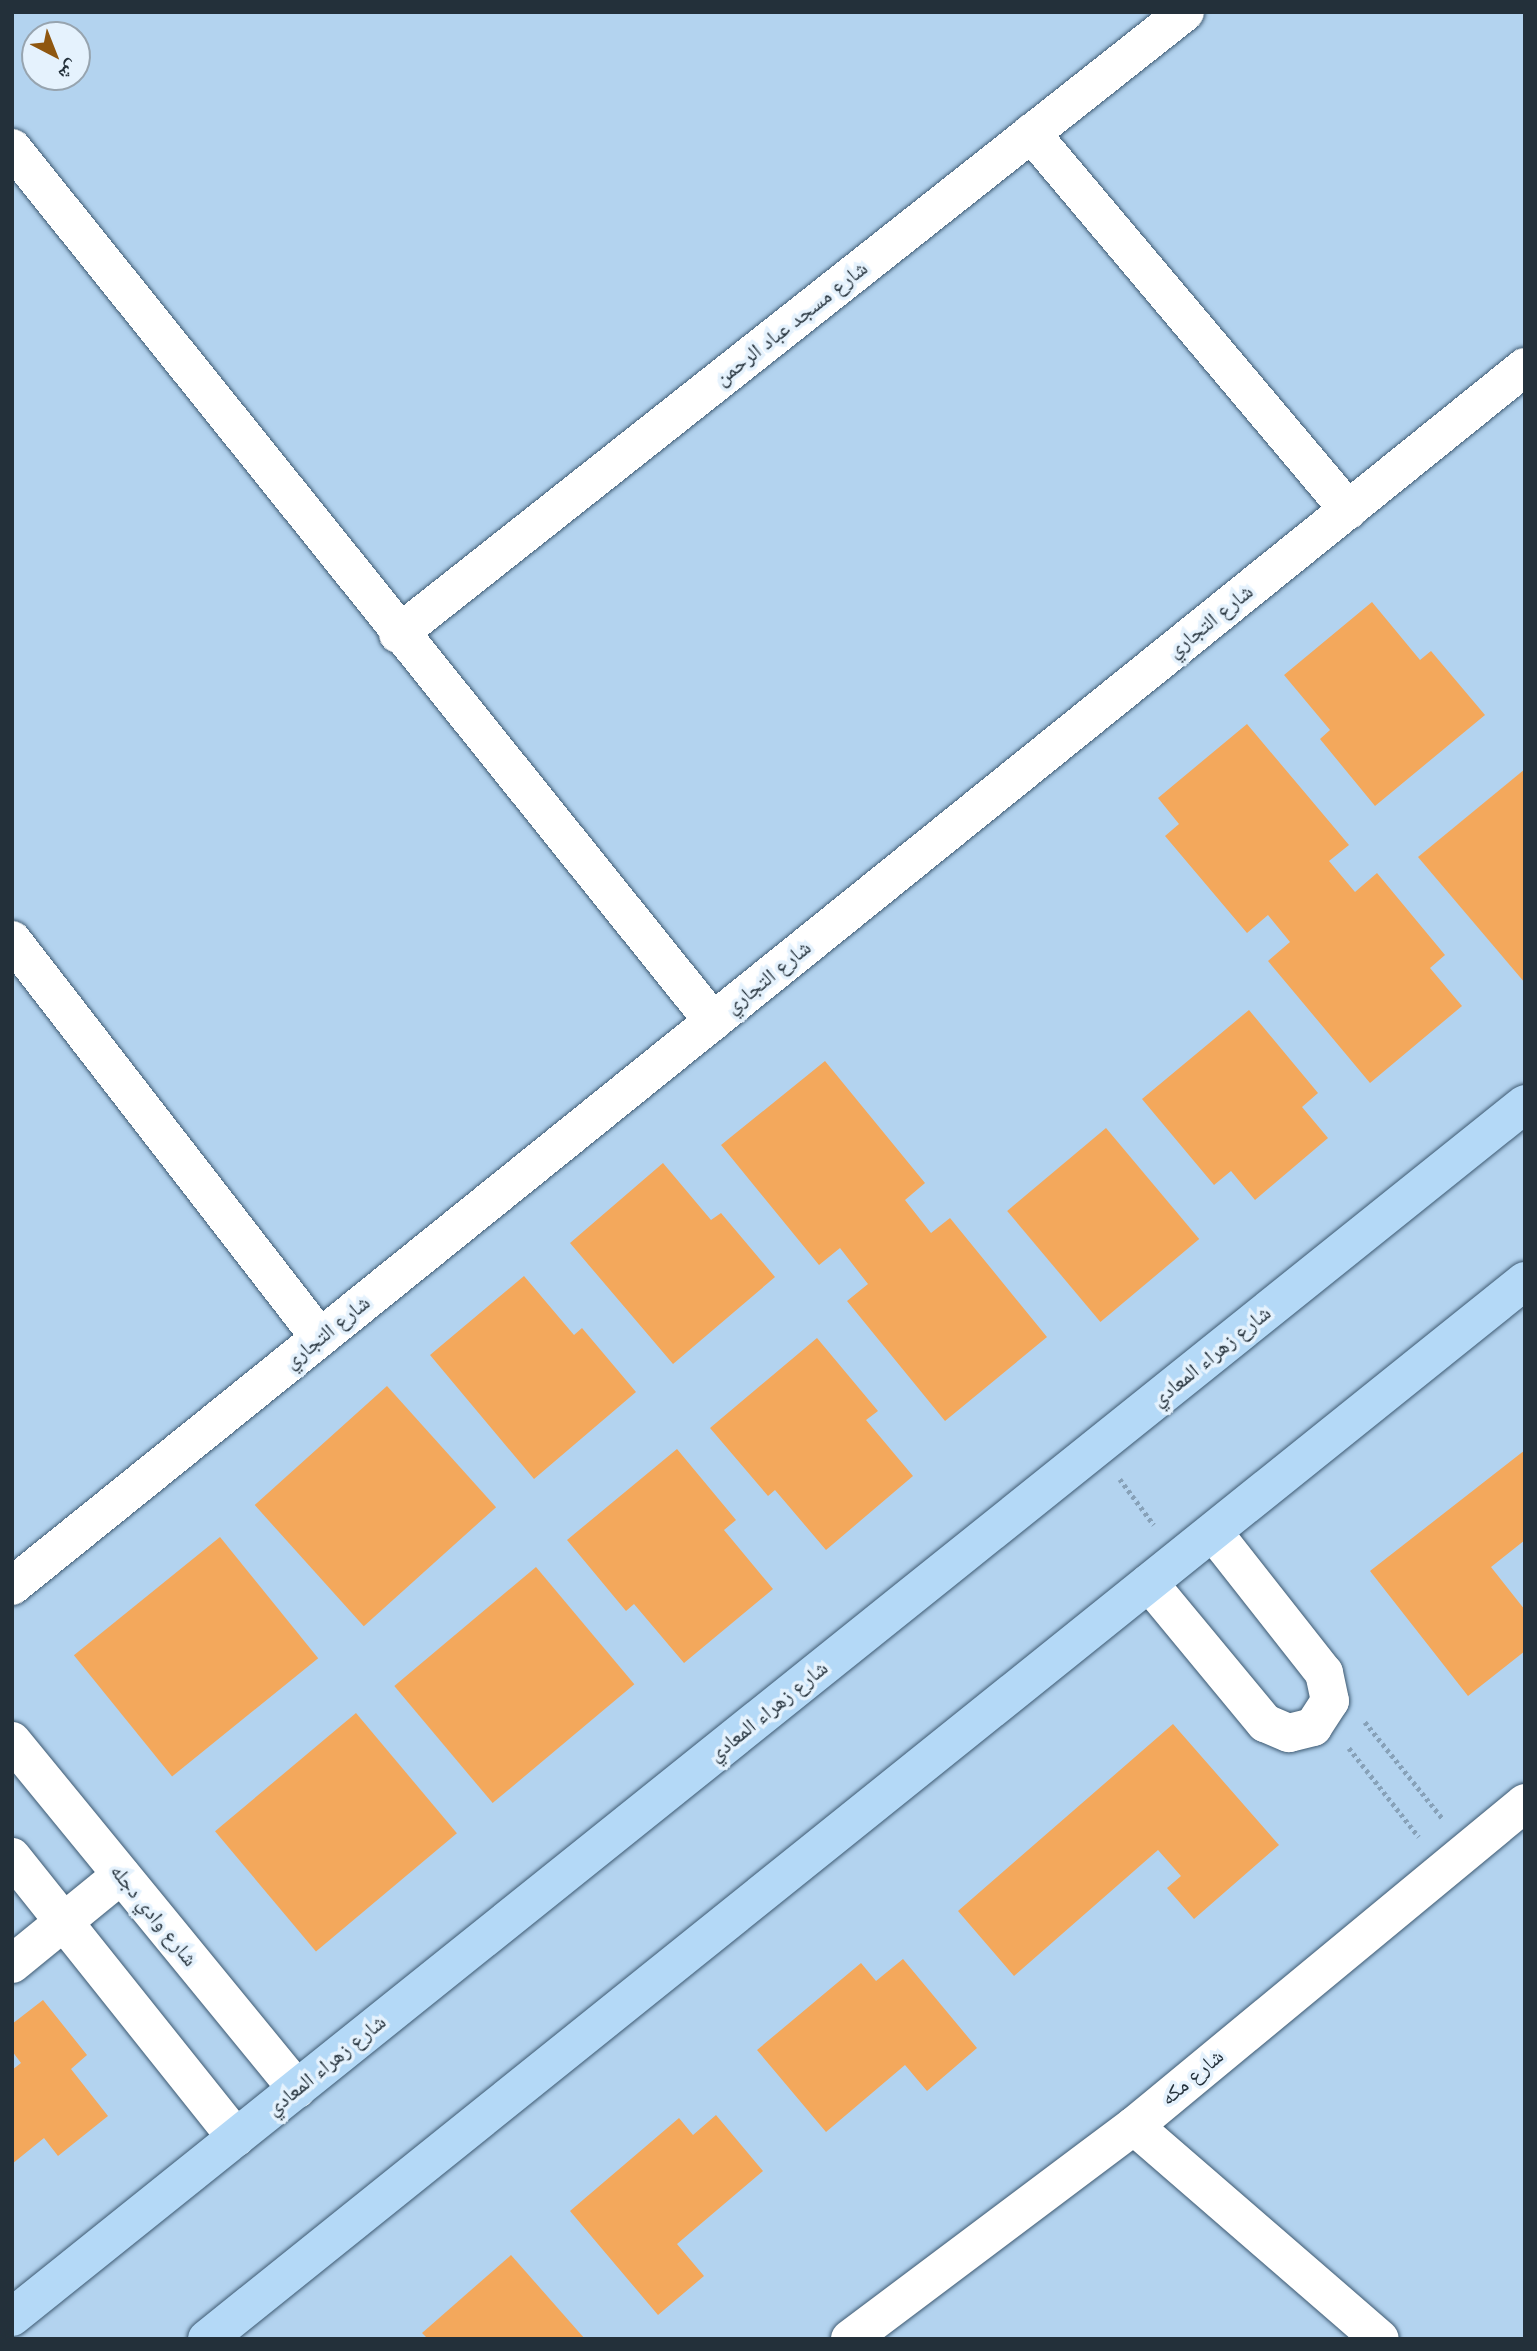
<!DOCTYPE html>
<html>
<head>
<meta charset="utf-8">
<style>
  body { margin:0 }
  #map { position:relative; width:1537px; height:2351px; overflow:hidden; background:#b3d3ef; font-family:"Fira Sans","Noto Naskh Arabic",sans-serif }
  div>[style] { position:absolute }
  .building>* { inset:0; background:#f3a85c; transform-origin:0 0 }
  .path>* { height:4.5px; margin-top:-2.25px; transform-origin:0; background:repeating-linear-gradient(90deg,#87a1b8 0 3.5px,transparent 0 7px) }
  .roads { filter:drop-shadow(0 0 2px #3e5a72) drop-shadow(0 0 2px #3e5a72) }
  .minor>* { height:38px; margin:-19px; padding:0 19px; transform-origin:19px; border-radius:19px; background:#fff }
  .major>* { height:38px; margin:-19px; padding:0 19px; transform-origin:19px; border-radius:19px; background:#b4d9f7 }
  span { translate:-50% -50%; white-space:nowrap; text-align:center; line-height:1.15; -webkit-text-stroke:7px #e5f2fd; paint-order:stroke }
  .street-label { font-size:21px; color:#23303a }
  .frame { position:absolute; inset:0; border:14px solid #23303a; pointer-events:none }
  .north { position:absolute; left:21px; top:21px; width:70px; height:70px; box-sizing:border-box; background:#e5f2fd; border:2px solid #97a4af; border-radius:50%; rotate:138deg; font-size:19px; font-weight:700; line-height:28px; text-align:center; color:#23303a }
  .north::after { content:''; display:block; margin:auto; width:24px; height:32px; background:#8f5710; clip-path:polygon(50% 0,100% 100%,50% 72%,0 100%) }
</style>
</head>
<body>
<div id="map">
  <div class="building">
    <i style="clip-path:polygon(1372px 602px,1420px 660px,1431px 651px,1485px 715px,1375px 806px,1320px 739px,1330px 730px,1284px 675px)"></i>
    <i style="clip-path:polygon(1247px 724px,1349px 845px,1329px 861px,1355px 892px,1377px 873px,1445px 955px,1430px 968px,1462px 1006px,1370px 1083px,1268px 961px,1290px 942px,1268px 915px,1247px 933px,1165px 836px,1179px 824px,1158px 798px)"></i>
    <i style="clip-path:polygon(1525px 769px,1525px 983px,1418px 857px)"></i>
    <i style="clip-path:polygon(1249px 1010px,1318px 1093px,1302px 1107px,1328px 1138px,1255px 1200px,1231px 1171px,1214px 1185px,1142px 1099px)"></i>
    <i style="clip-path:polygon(825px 1061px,925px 1183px,905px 1200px,931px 1233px,950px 1218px,1047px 1337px,945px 1421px,847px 1301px,868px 1284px,840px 1248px,819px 1265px,721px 1145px)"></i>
    <i style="left:1106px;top:1128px;width:145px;height:129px;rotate:50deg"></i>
    <i style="clip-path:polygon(663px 1163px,711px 1220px,721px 1213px,775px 1277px,673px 1364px,570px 1243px)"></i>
    <i style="clip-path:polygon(524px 1276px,574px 1335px,582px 1328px,636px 1392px,534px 1479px,430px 1355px)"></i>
    <i style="clip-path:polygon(817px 1338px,878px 1411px,866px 1420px,913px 1476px,826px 1550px,775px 1490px,768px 1496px,710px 1428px)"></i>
    <i style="left:387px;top:1386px;width:163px;height:178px;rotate:48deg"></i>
    <i style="clip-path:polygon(677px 1449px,736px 1520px,724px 1530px,773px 1589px,684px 1663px,634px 1604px,626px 1611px,567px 1540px)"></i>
    <i style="clip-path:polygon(1525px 1450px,1525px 1540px,1491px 1567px,1525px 1610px,1525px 1651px,1468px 1696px,1370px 1571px)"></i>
    <i style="left:220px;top:1537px;width:156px;height:188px;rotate:51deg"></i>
    <i style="left:536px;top:1567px;width:153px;height:185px;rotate:50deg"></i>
    <i style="left:356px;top:1713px;width:157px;height:184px;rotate:50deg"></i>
    <i style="clip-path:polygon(1173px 1724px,1279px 1845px,1194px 1919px,1167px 1888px,1181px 1876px,1158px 1850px,1014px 1976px,958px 1911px)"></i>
    <i style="clip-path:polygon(903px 1959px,977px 2048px,927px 2091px,905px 2065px,826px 2132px,757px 2050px,861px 1963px,876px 1981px)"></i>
    <i style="clip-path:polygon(43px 2000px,87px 2055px,71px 2069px,108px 2116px,58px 2156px,44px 2138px,12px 2164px,12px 2070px,21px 2063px,12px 2051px,12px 2024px)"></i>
    <i style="clip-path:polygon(716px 2115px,763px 2171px,677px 2244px,704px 2276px,658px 2315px,570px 2211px,679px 2118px,693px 2135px)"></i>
    <i style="clip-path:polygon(511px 2255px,585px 2339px,428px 2339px,422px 2333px)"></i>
  </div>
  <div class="path">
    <i style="left:1120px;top:1479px;width:57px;rotate:53.5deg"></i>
    <i style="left:1365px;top:1722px;width:124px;rotate:51.2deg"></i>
    <i style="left:1349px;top:1748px;width:113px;rotate:51.8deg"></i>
  </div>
  <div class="roads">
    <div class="minor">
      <i style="left:1031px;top:133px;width:493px;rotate:49.9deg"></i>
      <i style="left:12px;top:148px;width:1120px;rotate:51.24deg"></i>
      <i style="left:398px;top:634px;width:1003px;rotate:-38.32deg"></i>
      <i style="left:12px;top:940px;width:503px;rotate:52.26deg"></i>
      <i style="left:1149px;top:1583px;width:182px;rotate:50.4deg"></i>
      <i style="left:1265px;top:1723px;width:26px;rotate:23deg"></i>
      <i style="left:1289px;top:1733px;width:25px;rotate:-14deg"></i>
      <i style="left:1313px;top:1727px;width:31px;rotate:-57deg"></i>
      <i style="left:1330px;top:1701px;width:29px;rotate:-102deg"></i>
      <i style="left:1324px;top:1673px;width:179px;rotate:-128.2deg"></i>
      <i style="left:12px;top:1586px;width:1943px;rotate:-38.86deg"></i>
      <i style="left:12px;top:1741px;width:450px;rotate:50.7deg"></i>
      <i style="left:12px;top:1857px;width:359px;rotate:51.4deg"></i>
      <i style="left:12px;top:1964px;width:141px;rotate:-39.2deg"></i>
      <i style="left:1134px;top:2126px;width:325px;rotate:40.9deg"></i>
      <i style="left:850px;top:2339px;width:355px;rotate:-36.9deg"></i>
      <i style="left:1134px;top:2126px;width:507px;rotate:-39.56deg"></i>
    </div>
    <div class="major">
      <i style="left:12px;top:2317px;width:1939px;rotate:-38.72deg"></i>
      <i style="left:207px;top:2339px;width:1690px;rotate:-38.76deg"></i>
    </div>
  </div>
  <div class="street-label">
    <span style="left:791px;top:323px;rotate:-38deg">شارع مسجد عباد الرحمن</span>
    <span style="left:1210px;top:621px;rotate:-39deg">شارع التجاري</span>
    <span style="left:768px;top:977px;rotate:-39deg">شارع التجاري</span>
    <span style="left:327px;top:1332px;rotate:-39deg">شارع التجاري</span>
    <span style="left:1211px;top:1356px;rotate:-39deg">شارع زهراء المعادي</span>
    <span style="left:768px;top:1711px;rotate:-39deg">شارع زهراء المعادي</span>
    <span style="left:154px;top:1915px;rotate:51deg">شارع وادي دجله</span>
    <span style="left:326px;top:2065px;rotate:-39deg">شارع زهراء المعادي</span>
    <span style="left:1192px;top:2077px;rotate:-40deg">شارع مكه</span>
  </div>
  <div class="frame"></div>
  <div class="north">ش</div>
</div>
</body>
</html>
